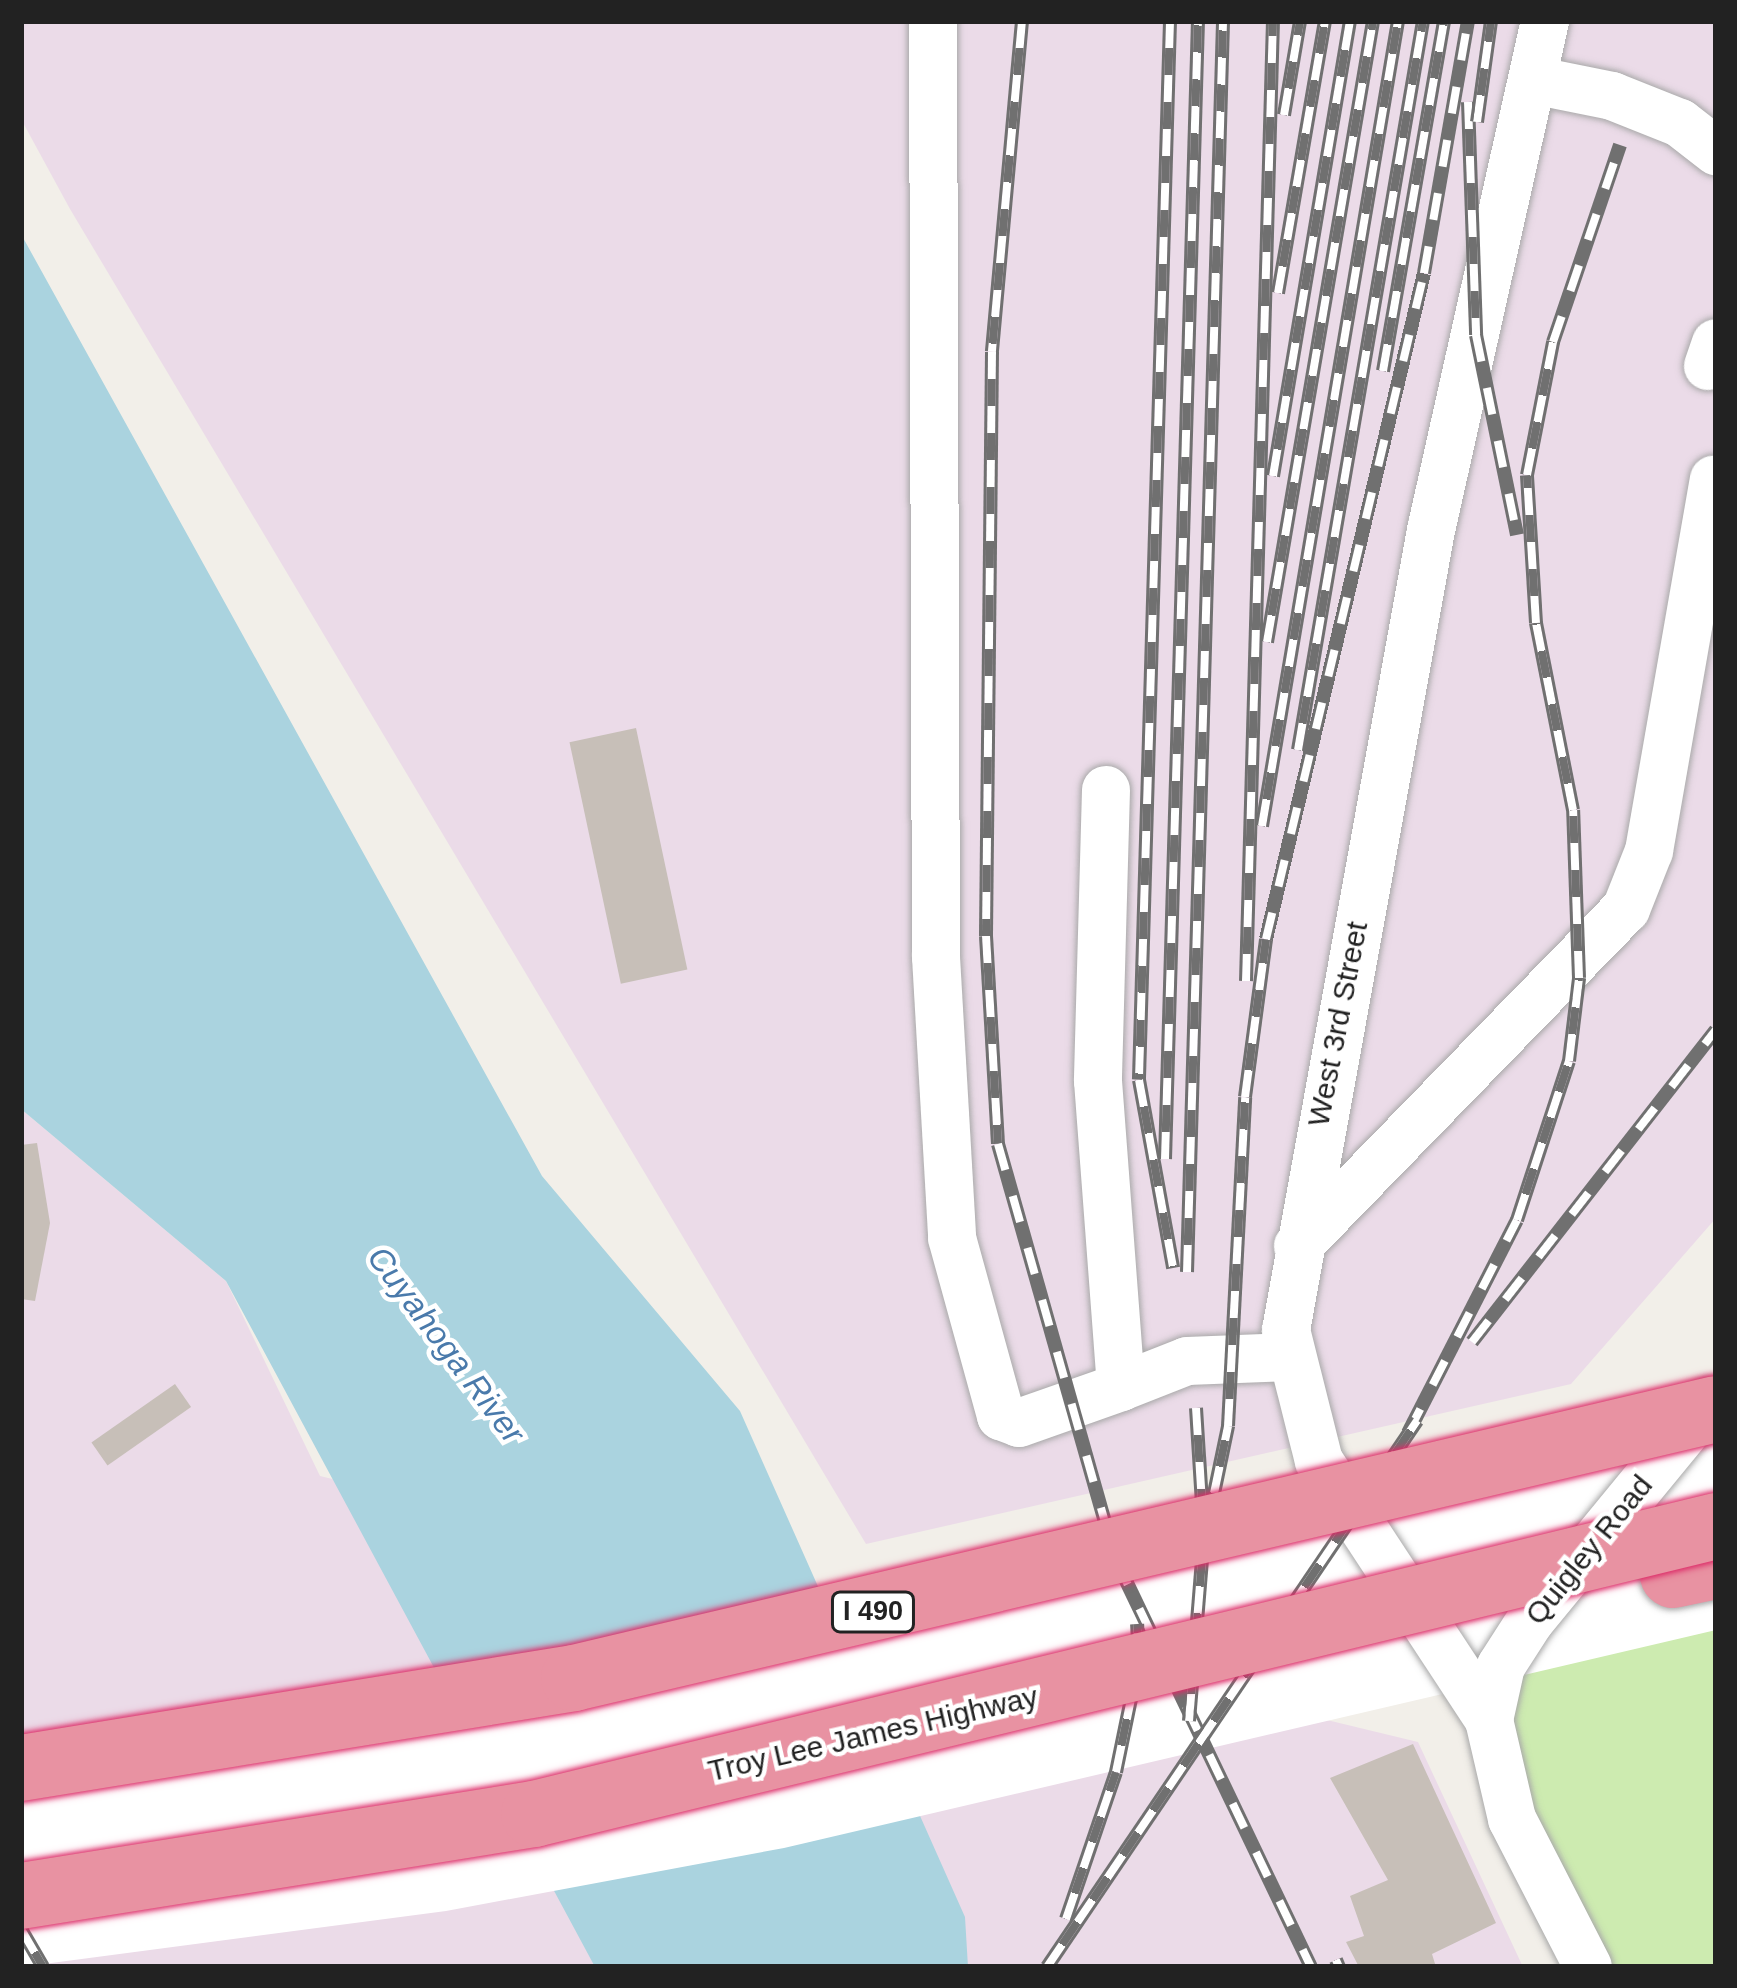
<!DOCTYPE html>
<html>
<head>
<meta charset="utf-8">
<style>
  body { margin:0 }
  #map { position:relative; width:1737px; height:1988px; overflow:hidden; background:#f2efe9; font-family:Arial,sans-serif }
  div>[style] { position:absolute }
  .industrial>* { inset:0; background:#ebdbe8 }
  .grass>* { inset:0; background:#cdebb0 }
  .water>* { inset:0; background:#aad3df }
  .pier>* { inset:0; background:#fff }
  .building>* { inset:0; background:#c7bfb8; transform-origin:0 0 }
  .roads { filter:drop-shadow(0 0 3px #a9a9a9) drop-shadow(0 0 3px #a9a9a9) }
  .minor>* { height:48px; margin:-24px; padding:0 24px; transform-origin:24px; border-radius:24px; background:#fff }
  .highway>* { height:66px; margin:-33px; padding:0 33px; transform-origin:33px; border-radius:33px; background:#e892a2 }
  .rail>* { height:14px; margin-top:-7px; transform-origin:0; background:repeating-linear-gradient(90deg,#fff 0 27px,#707070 0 54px); box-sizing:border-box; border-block:3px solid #707070 }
  .bridges { filter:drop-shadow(0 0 3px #dc2a67) drop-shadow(0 0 3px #dc2a67) }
  .highway-bridge>* { height:66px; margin:-33px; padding:0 33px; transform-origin:33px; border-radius:33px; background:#e892a2 }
  span { translate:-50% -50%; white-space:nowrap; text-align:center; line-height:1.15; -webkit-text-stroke:9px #fff; paint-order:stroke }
  .shield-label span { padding:3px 9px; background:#fff; border:3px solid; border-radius:9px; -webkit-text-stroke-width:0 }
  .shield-label { font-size:27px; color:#222; font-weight:700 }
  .street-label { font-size:30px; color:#222 }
  .water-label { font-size:33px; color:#4a7aab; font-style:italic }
  .frame { position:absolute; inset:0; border:24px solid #222; pointer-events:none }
</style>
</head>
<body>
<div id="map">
  <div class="industrial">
    <i style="clip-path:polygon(21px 21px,1716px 21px,1716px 1218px,1571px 1384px,866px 1544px,70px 209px,21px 119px)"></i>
    <i style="clip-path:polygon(21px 1109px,226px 1281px,320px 1476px,1418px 1742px,1523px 1967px,21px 1967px)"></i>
  </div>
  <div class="grass">
    <i style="clip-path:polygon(1716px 1572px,1716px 1967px,1588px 1967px,1512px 1819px,1501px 1666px)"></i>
  </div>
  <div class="water">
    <i style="clip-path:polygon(21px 234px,542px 1176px,740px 1411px,965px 1917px,968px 1967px,595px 1967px,226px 1281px,21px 1109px)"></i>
  </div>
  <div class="pier">
    <i style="clip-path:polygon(1716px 1387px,1716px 1630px,784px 1848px,446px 1911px,21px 1967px,21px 1749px,631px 1645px)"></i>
  </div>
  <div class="building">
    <i style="left:636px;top:728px;width:247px;height:68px;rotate:78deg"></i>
    <i style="clip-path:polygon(37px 1143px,50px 1223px,35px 1301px,21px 1299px,21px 1145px)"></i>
    <i style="left:175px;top:1384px;width:28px;height:102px;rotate:55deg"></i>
    <i style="clip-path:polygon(1413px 1744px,1496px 1923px,1432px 1954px,1436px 1967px,1359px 1967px,1346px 1942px,1364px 1936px,1350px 1896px,1388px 1880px,1330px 1778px)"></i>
  </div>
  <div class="roads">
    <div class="minor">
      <i style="left:933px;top:21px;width:936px;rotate:89.82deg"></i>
      <i style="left:936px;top:957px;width:281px;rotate:86.7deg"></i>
      <i style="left:952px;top:1238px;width:185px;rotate:74.6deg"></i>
      <i style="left:1001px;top:1416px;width:19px;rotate:21deg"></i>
      <i style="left:1019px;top:1423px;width:108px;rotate:-19.4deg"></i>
      <i style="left:1545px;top:21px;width:522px;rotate:102.62deg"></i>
      <i style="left:1431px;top:530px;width:813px;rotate:100.27deg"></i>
      <i style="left:1286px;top:1330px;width:135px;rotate:75.9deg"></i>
      <i style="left:1319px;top:1461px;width:310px;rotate:56.7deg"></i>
      <i style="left:1489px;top:1720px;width:102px;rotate:76.9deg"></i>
      <i style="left:1512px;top:1819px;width:166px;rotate:62.8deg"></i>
      <i style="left:1533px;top:80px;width:81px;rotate:11.4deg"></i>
      <i style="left:1612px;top:96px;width:73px;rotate:21.7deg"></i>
      <i style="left:1680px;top:123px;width:46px;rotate:37.9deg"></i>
      <i style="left:1708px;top:366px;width:24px;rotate:-71deg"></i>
      <i style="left:1106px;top:790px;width:291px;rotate:91.6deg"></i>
      <i style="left:1098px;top:1081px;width:307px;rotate:85.7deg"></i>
      <i style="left:1121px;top:1387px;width:71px;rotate:-21.5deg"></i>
      <i style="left:1187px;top:1361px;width:103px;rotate:-2.2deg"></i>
      <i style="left:1298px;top:1246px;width:470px;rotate:-45.8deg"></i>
      <i style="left:1626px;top:909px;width:62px;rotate:-68.4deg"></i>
      <i style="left:1649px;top:851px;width:377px;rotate:-80.1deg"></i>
      <i style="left:1489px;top:1720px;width:55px;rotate:-77.5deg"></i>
      <i style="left:1501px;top:1666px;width:54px;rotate:-57.2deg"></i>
      <i style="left:1530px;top:1621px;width:282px;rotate:-50.6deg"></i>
    </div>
    <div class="highway">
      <i style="left:1673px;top:1575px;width:44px;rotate:-11.8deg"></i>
    </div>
  </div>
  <div class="rail">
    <i style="left:1022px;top:21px;width:332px;rotate:95.2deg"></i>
    <i style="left:992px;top:352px;width:584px;rotate:90.59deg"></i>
    <i style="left:986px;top:936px;width:208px;rotate:86.7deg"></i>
    <i style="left:998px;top:1144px;width:432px;rotate:74.2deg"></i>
    <i style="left:1116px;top:1560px;width:451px;rotate:64.4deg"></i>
    <i style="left:1170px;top:21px;width:1059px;rotate:91.68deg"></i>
    <i style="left:1139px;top:1080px;width:191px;rotate:79.7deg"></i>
    <i style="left:1468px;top:102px;width:233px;rotate:88deg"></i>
    <i style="left:1476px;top:335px;width:204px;rotate:78.4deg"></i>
    <i style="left:1284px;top:115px;width:95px;rotate:-80.3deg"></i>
    <i style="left:1477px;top:122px;width:102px;rotate:-82.1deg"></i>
    <i style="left:1278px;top:293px;width:276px;rotate:-80.2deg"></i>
    <i style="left:1383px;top:371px;width:355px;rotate:-80.1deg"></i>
    <i style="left:1273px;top:476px;width:461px;rotate:-80.4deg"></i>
    <i style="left:1267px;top:642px;width:630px;rotate:-80.31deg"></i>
    <i style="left:1298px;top:750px;width:740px;rotate:-80.27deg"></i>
    <i style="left:1262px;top:826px;width:816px;rotate:-80.41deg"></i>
    <i style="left:1246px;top:981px;width:960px;rotate:-88.39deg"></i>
    <i style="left:1165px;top:1159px;width:1138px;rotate:-88.34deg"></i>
    <i style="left:1187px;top:1272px;width:1252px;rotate:-88.35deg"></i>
    <i style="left:1472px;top:1342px;width:396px;rotate:-52deg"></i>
    <i style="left:1196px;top:1408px;width:96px;rotate:86.4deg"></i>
    <i style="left:1408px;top:1433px;width:239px;rotate:-62.9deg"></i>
    <i style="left:1517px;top:1220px;width:167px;rotate:-71.9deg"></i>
    <i style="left:1569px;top:1061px;width:84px;rotate:-83.1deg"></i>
    <i style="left:1579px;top:978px;width:168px;rotate:-92deg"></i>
    <i style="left:1573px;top:810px;width:191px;rotate:-101.2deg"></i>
    <i style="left:1536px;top:623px;width:148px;rotate:-93.5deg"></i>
    <i style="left:1527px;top:475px;width:136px;rotate:-78.9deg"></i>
    <i style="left:1553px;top:342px;width:208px;rotate:-71.2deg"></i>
    <i style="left:1189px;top:1721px;width:176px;rotate:-85.4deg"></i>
    <i style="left:1203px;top:1546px;width:123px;rotate:-78.2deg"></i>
    <i style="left:1228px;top:1426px;width:329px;rotate:-87deg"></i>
    <i style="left:1245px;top:1097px;width:159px;rotate:-82.4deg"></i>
    <i style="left:1266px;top:939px;width:684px;rotate:-76.65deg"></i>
    <i style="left:1424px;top:273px;width:256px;rotate:-80.1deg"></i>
    <i style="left:1066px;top:1919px;width:155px;rotate:-71.2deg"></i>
    <i style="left:1116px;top:1772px;width:114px;rotate:-78.4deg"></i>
    <i style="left:1139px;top:1660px;width:36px;rotate:-93deg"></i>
    <i style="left:21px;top:1929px;width:44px;rotate:59.9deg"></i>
    <i style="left:1336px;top:1960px;width:8px;rotate:67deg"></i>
    <i style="left:1047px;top:1967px;width:660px;rotate:-55.88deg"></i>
  </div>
  <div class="bridges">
    <div class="highway-bridge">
      <i style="left:21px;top:1768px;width:560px;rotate:-9.24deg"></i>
      <i style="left:574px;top:1678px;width:1173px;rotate:-13.25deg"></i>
      <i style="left:21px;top:1896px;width:520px;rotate:-9.08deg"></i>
      <i style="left:534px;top:1814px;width:1217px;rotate:-13.69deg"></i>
    </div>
  </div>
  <div class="shield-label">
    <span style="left:873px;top:1612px">I 490</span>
  </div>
  <div class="street-label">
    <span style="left:1338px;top:1024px;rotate:-79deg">West 3rd Street</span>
    <span style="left:1589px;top:1550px;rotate:-51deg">Quigley Road</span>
    <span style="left:873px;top:1734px;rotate:-13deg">Troy Lee James Highway</span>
  </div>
  <div class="water-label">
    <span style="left:446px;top:1345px;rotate:53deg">Cuyahoga River</span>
  </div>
  <div class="frame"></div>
</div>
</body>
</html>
